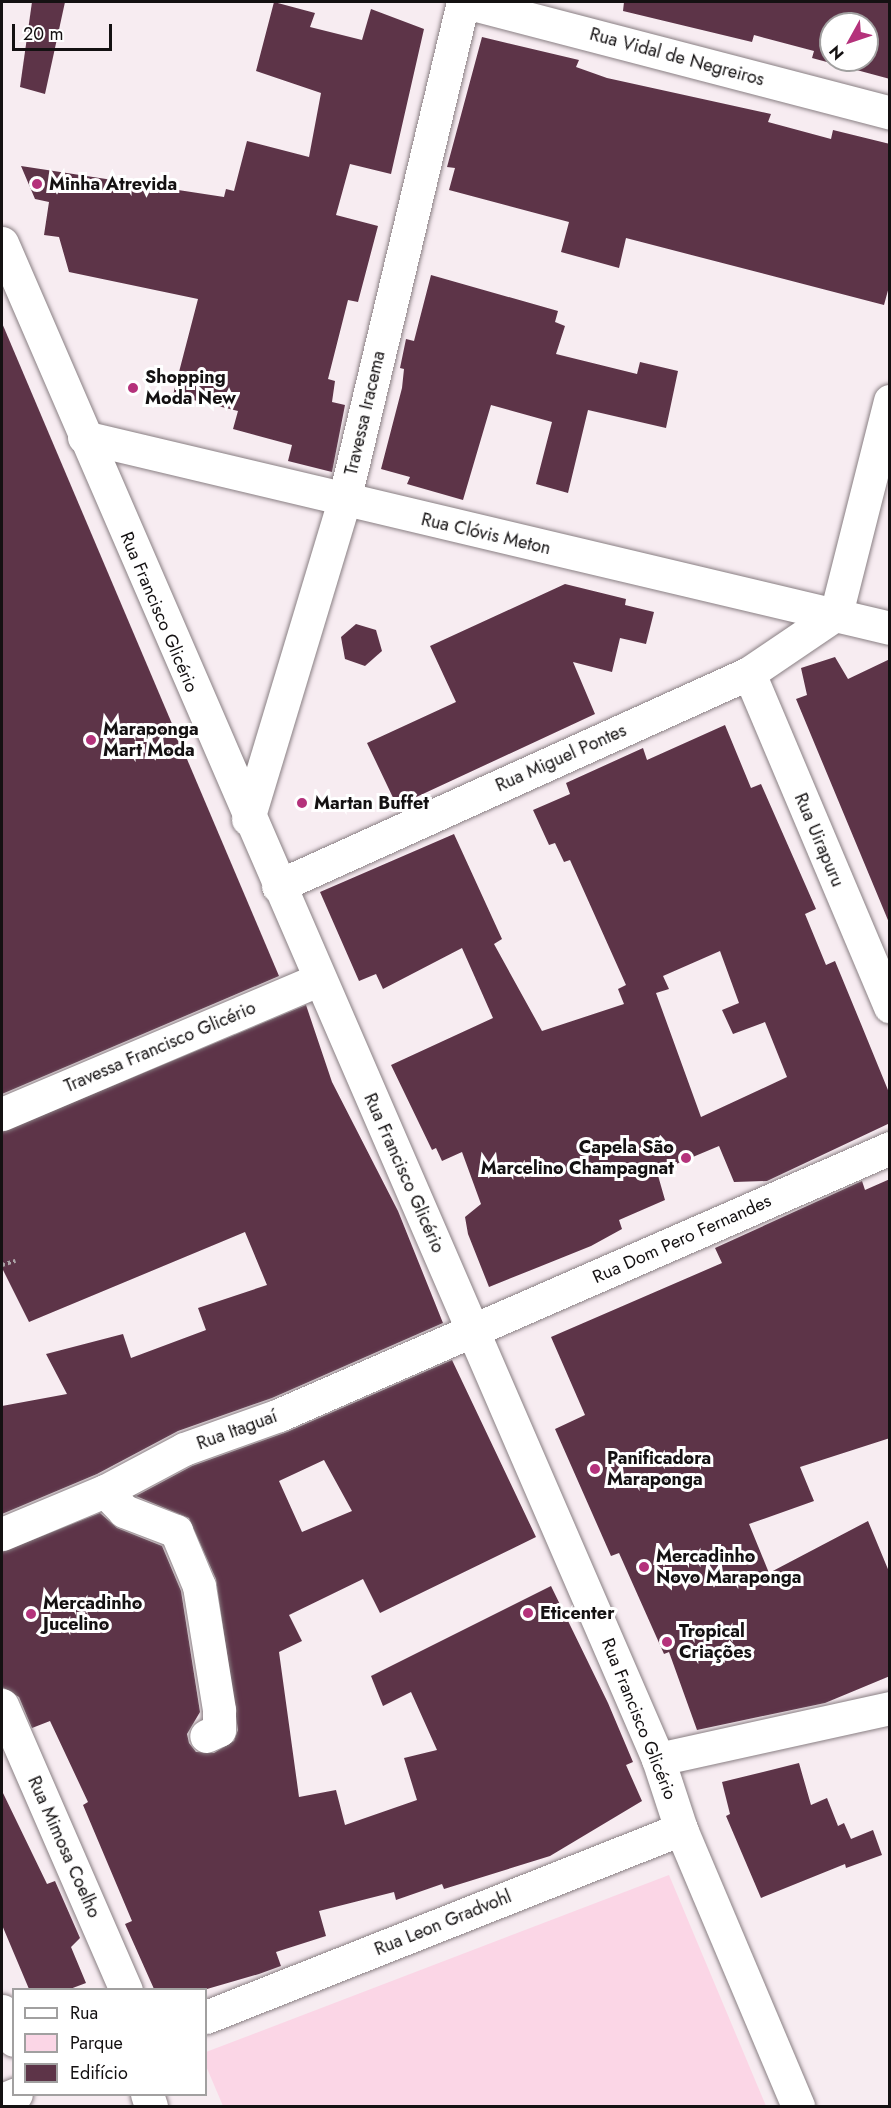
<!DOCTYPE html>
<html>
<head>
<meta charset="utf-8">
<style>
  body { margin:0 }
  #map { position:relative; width:891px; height:2108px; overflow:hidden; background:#f7ecf1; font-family:Jost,sans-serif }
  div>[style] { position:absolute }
  .green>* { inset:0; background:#fbd6e6 }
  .building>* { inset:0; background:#5d3448 }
  .path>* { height:4px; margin-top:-2px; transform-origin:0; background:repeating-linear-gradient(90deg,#aba3a6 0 3px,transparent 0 6px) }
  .roads { filter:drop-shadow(0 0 2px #897f83) drop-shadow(0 0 2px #897f83) }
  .minor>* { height:33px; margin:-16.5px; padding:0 16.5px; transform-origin:16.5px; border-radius:16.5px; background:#fff }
  .dots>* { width:16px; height:16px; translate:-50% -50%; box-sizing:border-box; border:3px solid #fff; border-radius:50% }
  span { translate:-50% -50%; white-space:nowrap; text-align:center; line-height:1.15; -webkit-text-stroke:6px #fff; paint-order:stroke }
  .street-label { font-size:18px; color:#141112 }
  .poi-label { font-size:18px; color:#141112; font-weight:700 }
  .left { translate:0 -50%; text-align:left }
  .right { translate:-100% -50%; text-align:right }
  .frame { position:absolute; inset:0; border:3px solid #141112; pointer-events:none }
  .legend { position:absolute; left:12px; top:1988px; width:195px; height:108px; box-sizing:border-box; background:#fff; border:2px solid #a1a0a0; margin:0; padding:8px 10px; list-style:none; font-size:18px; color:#141112 }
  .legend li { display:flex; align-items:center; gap:12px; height:30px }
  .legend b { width:30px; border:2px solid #a1a0a0 }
  .north { position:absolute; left:819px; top:12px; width:60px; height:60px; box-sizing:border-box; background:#fff; border:2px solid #a1a0a0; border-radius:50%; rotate:230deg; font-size:16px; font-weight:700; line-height:24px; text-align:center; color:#141112 }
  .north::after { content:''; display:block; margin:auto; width:21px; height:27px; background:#b4327b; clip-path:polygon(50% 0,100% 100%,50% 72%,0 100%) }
  .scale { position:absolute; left:12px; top:24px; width:100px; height:27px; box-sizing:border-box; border:3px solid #141112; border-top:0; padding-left:8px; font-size:18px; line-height:21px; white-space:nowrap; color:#141112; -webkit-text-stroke:4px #fff; paint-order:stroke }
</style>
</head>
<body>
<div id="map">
  <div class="green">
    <i style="clip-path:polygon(669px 1875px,766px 2106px,223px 2106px,206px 2066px,206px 2052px)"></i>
  </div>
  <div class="building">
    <i style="clip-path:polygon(32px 2px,65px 2px,45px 94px,20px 87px)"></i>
    <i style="clip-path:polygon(274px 2px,315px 13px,310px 27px,362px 40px,371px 9px,424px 29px,391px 174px,350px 164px,336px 215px,378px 226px,358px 302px,348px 300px,328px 379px,335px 381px,332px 402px,345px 405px,332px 472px,288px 461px,292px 445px,233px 429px,238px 411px,173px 395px,198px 299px,69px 272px,59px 237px,44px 235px,49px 202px,35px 199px,21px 166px,224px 197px,226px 189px,234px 191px,247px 141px,309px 157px,321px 93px,256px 71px)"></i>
    <i style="clip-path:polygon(evenodd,624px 2px,890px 2px,890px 79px,812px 58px,814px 51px,754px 35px,752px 42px,623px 11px,624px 2px,831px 24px,867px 24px,867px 60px,831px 60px,831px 24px)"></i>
    <i style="clip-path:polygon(482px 37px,579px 60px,576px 67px,607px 78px,771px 114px,768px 122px,831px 139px,833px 130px,890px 144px,890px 283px,884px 305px,626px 238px,619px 268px,561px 252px,569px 222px,449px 190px,455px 168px,447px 167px)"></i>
    <i style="clip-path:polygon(431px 275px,558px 311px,555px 322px,565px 326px,556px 354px,637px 374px,640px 362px,678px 371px,666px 428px,588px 410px,568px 493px,536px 484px,552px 422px,491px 405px,463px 500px,407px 484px,410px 477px,381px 469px,402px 388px,404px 369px,400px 368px,406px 339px,414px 341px)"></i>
    <i style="clip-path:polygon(2px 323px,279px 976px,2px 1094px)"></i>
    <i style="clip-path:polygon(565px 584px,626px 599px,625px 605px,654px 612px,646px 644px,620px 638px,612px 672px,573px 662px,595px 714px,397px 806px,367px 743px,456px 702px,430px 646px)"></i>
    <i style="clip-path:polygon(356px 624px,376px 630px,382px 651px,365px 666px,345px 659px,341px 637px)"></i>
    <i style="clip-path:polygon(835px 657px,848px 679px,890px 659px,890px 925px,796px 699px,807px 695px,801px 668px)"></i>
    <i style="clip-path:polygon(evenodd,725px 725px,751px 788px,761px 784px,816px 909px,805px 914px,826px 965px,835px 961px,861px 1024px,890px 1095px,890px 1123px,767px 1181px,734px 1182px,719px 1146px,657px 1172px,665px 1200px,619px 1220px,622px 1229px,591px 1246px,489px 1287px,468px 1234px,465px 1217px,481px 1204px,462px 1152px,442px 1161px,436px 1148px,432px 1150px,391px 1065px,493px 1018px,462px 948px,383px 989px,376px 974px,359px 981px,320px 892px,454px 834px,502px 939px,494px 944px,542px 1031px,624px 1004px,618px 989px,626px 985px,570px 860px,564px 862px,555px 843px,549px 845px,533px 810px,570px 794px,566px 783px,643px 748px,647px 760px,725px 725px,720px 951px,739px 1003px,722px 1010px,733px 1034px,765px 1022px,787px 1077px,701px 1117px,656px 993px,669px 989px,663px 976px,720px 951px)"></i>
    <i style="clip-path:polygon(306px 1005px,332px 1082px,398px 1211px,443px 1323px,272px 1398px,178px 1431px,97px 1474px,2px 1514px,2px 1406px,67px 1394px,46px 1354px,123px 1334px,131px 1358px,206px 1330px,198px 1308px,267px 1285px,245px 1232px,29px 1322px,2px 1268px,2px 1132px)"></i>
    <i style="clip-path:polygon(890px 1179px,890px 1438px,800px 1467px,814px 1501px,749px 1524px,769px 1573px,868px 1521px,890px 1574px,890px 1676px,825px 1703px,697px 1730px,669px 1652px,664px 1654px,619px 1553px,611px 1556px,555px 1429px,585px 1415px,551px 1337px,722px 1263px,715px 1248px,862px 1181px,865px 1190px)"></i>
    <i style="clip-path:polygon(evenodd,452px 1360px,536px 1537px,380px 1613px,363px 1579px,289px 1615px,302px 1641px,279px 1652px,299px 1797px,336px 1790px,345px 1825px,417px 1800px,404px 1758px,437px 1750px,411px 1692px,383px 1706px,371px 1676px,551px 1586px,608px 1703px,633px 1762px,626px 1765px,642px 1801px,550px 1856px,444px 1889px,442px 1884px,396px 1900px,394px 1892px,319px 1911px,326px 1936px,276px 1952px,281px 1966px,259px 1974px,207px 1989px,154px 1989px,125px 1924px,132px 1921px,83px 1805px,88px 1802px,50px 1721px,32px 1728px,19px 1697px,2px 1687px,2px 1552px,100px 1513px,117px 1528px,162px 1546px,181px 1591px,200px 1712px,187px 1734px,189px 1743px,196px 1752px,214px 1753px,234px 1741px,238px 1730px,216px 1579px,189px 1518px,136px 1496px,192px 1466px,287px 1432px,452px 1360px,324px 1460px,352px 1511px,302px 1532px,279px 1481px,324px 1460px)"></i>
    <i style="clip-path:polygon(799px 1763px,811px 1805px,827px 1798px,838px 1826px,844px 1823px,851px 1839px,873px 1830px,882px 1855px,846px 1868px,845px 1864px,761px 1898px,726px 1816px,730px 1814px,722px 1782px)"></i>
    <i style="clip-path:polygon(2px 1791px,47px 1884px,55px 1881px,80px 1938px,71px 1947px,86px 1983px,70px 1989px,29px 1989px,2px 1925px)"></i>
  </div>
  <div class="path">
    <i style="left:2px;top:1265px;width:14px;rotate:-17deg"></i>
  </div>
  <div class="roads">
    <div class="minor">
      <i style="left:465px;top:2px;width:439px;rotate:14.6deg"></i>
      <i style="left:2px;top:243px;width:1652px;rotate:66.6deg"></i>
      <i style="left:658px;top:1759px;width:74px;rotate:71.8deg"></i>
      <i style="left:681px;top:1829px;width:301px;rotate:67.1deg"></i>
      <i style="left:84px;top:437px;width:828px;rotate:13.33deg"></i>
      <i style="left:836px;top:614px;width:220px;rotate:-75.8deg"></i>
      <i style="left:749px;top:673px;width:362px;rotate:67.1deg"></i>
      <i style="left:248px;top:819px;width:332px;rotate:-73.2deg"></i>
      <i style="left:344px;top:501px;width:513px;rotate:-76.59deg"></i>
      <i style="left:278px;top:886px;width:517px;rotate:-24.33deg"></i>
      <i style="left:749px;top:673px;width:105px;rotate:-34.1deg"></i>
      <i style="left:2px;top:1114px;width:343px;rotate:-23deg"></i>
      <i style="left:105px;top:1491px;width:28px;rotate:46deg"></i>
      <i style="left:124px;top:1511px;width:56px;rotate:21deg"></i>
      <i style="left:176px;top:1531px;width:60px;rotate:67.3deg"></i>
      <i style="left:199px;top:1586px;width:126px;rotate:80.8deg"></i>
      <i style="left:219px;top:1710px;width:20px;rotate:90deg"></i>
      <i style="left:219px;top:1730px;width:14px;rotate:155deg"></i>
      <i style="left:2px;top:1534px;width:112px;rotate:-22.7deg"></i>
      <i style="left:105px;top:1491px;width:89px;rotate:-28deg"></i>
      <i style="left:184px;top:1449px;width:101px;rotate:-19.7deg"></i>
      <i style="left:279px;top:1415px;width:667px;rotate:-23.6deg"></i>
      <i style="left:2px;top:1705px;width:311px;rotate:66.5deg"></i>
      <i style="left:658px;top:1759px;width:238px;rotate:-12.4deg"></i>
      <i style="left:2px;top:2011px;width:31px;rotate:68deg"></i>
      <i style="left:206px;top:2017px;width:511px;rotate:-21.59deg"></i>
      <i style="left:147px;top:2094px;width:13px;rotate:72deg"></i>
      <i style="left:2px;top:2100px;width:15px;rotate:-23deg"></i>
    </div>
  </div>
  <div class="dots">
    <i style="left:37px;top:184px;background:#b4327b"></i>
    <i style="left:133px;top:388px;background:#b4327b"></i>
    <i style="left:91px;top:740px;background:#b4327b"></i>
    <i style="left:302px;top:803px;background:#b4327b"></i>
    <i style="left:686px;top:1158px;background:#b4327b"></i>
    <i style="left:595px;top:1469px;background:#b4327b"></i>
    <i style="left:644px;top:1567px;background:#b4327b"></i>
    <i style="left:528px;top:1613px;background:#b4327b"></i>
    <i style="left:31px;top:1614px;background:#b4327b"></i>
    <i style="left:667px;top:1642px;background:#b4327b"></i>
  </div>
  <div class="street-label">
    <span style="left:677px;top:57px;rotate:15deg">Rua Vidal de Negreiros</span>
    <span style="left:365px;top:413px;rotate:-77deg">Travessa Iracema</span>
    <span style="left:486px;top:534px;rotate:13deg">Rua Clóvis Meton</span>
    <span style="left:159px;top:612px;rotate:67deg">Rua Francisco Glicério</span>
    <span style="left:561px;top:758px;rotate:-24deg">Rua Miguel Pontes</span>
    <span style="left:819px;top:840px;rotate:67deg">Rua Uirapuru</span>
    <span style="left:160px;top:1047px;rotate:-23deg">Travessa Francisco Glicério</span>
    <span style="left:404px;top:1173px;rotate:66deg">Rua Francisco Glicério</span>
    <span style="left:682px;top:1239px;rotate:-24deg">Rua Dom Pero Fernandes</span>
    <span style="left:237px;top:1430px;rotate:-20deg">Rua Itaguaí</span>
    <span style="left:639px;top:1719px;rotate:68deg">Rua Francisco Glicério</span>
    <span style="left:64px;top:1847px;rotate:66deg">Rua Mimosa Coelho</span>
    <span style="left:443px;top:1923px;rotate:-22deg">Rua Leon Gradvohl</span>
  </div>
  <div class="poi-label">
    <span class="left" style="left:49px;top:184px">Minha Atrevida</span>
    <span class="left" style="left:145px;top:388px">Shopping<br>Moda New</span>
    <span class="left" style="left:103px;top:740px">Maraponga<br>Mart Moda</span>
    <span class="left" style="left:314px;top:803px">Martan Buffet</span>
    <span class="right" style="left:674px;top:1158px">Capela São<br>Marcelino Champagnat</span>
    <span class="left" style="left:607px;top:1469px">Panificadora<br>Maraponga</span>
    <span class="left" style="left:656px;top:1567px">Mercadinho<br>Novo Maraponga</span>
    <span class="left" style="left:43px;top:1614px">Mercadinho<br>Jucelino</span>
    <span class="left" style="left:540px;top:1613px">Eticenter</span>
    <span class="left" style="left:679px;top:1642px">Tropical<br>Criações</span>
  </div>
  <div class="frame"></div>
  <ul class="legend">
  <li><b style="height:8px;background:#fff"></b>Rua</li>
  <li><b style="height:16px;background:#fbd6e6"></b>Parque</li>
  <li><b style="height:16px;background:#5d3448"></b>Edifício</li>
  </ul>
  <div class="north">N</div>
  <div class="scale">20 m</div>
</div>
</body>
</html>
